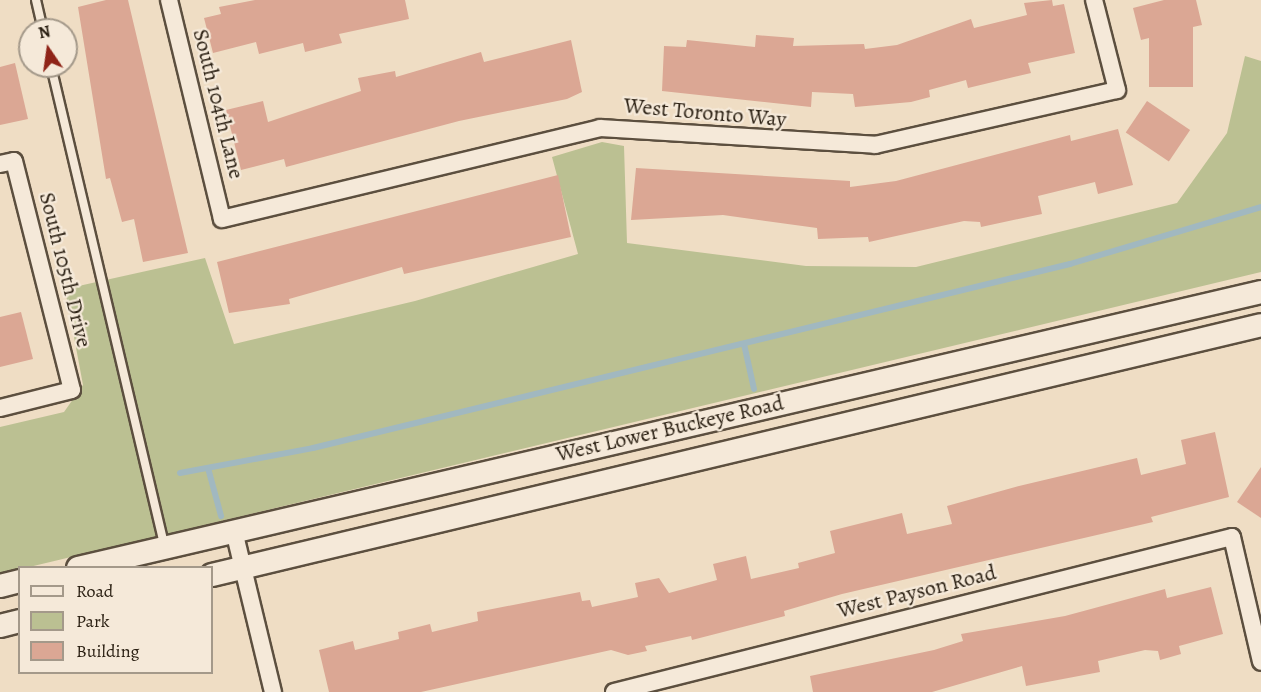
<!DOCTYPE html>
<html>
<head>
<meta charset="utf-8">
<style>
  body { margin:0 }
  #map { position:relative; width:1261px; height:692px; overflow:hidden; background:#efddc4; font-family:Alegreya,serif }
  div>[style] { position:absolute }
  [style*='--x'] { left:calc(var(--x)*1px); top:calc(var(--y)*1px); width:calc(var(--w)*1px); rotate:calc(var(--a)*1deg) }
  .green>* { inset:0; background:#bbc092 }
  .stream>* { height:6px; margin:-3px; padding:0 3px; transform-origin:3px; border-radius:3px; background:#a1b8c0 }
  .building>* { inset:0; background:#dba794; transform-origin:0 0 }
  .roads { filter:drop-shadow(2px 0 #5c4f3f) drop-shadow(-2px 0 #5c4f3f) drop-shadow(0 2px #5c4f3f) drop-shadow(0 -2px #5c4f3f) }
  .service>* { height:8px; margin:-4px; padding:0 4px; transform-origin:4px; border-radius:4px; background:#f5e9d9 }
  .minor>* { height:16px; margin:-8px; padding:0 8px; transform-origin:8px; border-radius:8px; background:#f5e9d9 }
  .secondary>* { height:22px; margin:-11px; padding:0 11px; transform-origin:11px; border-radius:11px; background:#f5e9d9 }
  span { translate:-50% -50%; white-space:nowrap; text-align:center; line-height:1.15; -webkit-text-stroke:4.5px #f5e9d9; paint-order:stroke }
  .street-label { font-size:22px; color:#2b2013 }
  .legend { position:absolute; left:18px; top:566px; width:195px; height:108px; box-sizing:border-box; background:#f5e9d9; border:2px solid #a4998a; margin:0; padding:8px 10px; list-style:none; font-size:18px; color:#2b2013 }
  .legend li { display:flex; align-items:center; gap:12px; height:30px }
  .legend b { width:30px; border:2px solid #a4998a }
  .north { position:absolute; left:18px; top:18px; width:60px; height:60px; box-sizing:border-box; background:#f5e9d9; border:2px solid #a4998a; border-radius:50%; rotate:347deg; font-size:16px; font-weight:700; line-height:24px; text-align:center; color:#2b2013 }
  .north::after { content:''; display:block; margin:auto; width:21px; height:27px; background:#8f2418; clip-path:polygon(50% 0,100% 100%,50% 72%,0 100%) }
</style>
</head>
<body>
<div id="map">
  <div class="green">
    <i style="clip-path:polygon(1245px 56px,1261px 61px,1261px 272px,0 574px,0 427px,64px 412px,83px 385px,65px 289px,205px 258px,234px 344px,415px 301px,578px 254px,552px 157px,602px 142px,624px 146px,627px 243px,806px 266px,916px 267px,1177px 203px,1227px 133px)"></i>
  </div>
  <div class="stream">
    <i style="--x:744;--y:344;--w:46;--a:77.5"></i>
    <i style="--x:208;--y:468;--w:50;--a:74.8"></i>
    <i style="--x:180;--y:473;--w:135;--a:-10.6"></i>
    <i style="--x:313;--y:448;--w:779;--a:-13.66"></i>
    <i style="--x:1070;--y:264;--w:199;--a:-16.6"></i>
  </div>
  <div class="building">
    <i style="clip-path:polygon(106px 0,128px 0,188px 253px,143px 262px,134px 219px,122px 222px,110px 178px,106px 179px,78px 7px)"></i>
    <i style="clip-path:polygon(255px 0,405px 0,409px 19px,339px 34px,342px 43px,305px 52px,303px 43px,259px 54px,256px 42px,213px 53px,204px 18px,221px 14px,219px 7px)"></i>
    <i style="clip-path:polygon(1052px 0,1053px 6px,1064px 4px,1075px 53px,1028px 63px,1031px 73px,968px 88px,966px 80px,929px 90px,930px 97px,911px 102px,855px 107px,853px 94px,812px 92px,811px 107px,662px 91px,664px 46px,686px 47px,687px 40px,755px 47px,756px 35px,794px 38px,793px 46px,864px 44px,865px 49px,897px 45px,971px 19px,974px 28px,1027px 15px,1024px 3px)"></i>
    <i style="clip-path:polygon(1164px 0,1196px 0,1202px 25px,1193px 27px,1193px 87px,1149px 87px,1149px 38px,1141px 40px,1133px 8px)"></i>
    <i style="clip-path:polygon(571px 40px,582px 92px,567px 99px,459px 121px,286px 167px,284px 159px,241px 170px,226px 110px,263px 101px,268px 122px,361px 91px,358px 78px,395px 71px,396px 77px,481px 52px,484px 62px)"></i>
    <i style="clip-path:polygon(15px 63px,28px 119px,0 125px,0 67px)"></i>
    <i style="left:1147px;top:101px;width:52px;height:38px;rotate:34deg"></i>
    <i style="clip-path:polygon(1118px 129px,1133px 185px,1098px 194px,1095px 182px,1038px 196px,1042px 214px,981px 227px,980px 222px,964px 221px,869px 242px,868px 237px,818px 239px,817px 228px,723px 215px,631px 220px,636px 168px,850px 181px,850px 187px,896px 181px,1070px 135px,1071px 141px)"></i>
    <i style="clip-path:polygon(558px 175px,571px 237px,404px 274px,402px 267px,289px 299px,290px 304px,229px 313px,217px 262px)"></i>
    <i style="clip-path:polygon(21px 312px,33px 359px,0 367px,0 317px)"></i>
    <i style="clip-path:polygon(1215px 432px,1229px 497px,1151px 517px,1153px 522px,842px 594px,784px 611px,785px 616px,692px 640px,691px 636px,645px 646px,647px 651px,628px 655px,611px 650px,421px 692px,329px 692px,319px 650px,353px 641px,355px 650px,399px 639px,398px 632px,430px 624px,432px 632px,478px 621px,477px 612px,580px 592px,582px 601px,590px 600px,592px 607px,638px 597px,635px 583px,659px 578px,669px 593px,717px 580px,713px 564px,746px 556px,751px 579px,799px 568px,798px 563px,835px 553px,830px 531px,902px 513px,907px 534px,952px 524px,947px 506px,1019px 486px,1137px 458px,1141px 475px,1186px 464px,1181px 440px)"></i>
    <i style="clip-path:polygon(1261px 467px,1261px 518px,1237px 502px)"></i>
    <i style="clip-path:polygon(1211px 587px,1223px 634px,1179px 646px,1181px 654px,1160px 660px,1158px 651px,1145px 650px,1098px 661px,1100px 672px,1026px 686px,1022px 666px,932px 692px,813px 692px,810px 676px,934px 650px,963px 641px,961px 634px,1065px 616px,1165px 589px,1167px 598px)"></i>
  </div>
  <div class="roads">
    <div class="service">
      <i style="--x:36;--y:0;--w:31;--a:77"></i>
      <i style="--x:51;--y:66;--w:494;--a:76.7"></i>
    </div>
    <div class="minor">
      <i style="--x:169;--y:0;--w:225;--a:76.4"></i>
      <i style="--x:222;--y:219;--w:389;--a:-13.5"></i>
      <i style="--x:600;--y:128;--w:276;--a:3.5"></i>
      <i style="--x:875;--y:145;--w:248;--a:-12.8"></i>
      <i style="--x:1117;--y:90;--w:93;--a:-104.3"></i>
      <i style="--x:0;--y:164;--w:14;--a:-12"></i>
      <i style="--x:14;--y:161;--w:236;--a:75.8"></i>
      <i style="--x:72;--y:390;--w:74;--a:166"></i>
      <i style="--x:234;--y:531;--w:166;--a:76.4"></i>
      <i style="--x:614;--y:692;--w:637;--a:-14.08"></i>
      <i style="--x:1232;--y:537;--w:128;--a:76.9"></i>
    </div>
    <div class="secondary">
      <i style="--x:78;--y:568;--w:1215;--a:-13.13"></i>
      <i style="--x:212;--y:575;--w:1078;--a:-13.4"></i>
      <i style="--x:0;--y:586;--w:21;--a:-14"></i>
      <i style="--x:0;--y:626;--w:21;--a:-14"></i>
    </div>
  </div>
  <div class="street-label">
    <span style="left:218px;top:104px;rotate:76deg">South 104th Lane</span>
    <span style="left:705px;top:113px;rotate:5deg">West Toronto Way</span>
    <span style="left:65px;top:270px;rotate:76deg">South 105th Drive</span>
    <span style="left:670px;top:429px;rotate:-13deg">West Lower Buckeye Road</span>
    <span style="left:917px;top:592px;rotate:-14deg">West Payson Road</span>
  </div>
  <ul class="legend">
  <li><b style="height:8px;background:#f5e9d9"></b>Road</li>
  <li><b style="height:16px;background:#bbc092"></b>Park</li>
  <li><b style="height:16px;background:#dba794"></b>Building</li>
  </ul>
  <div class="north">N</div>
</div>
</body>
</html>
